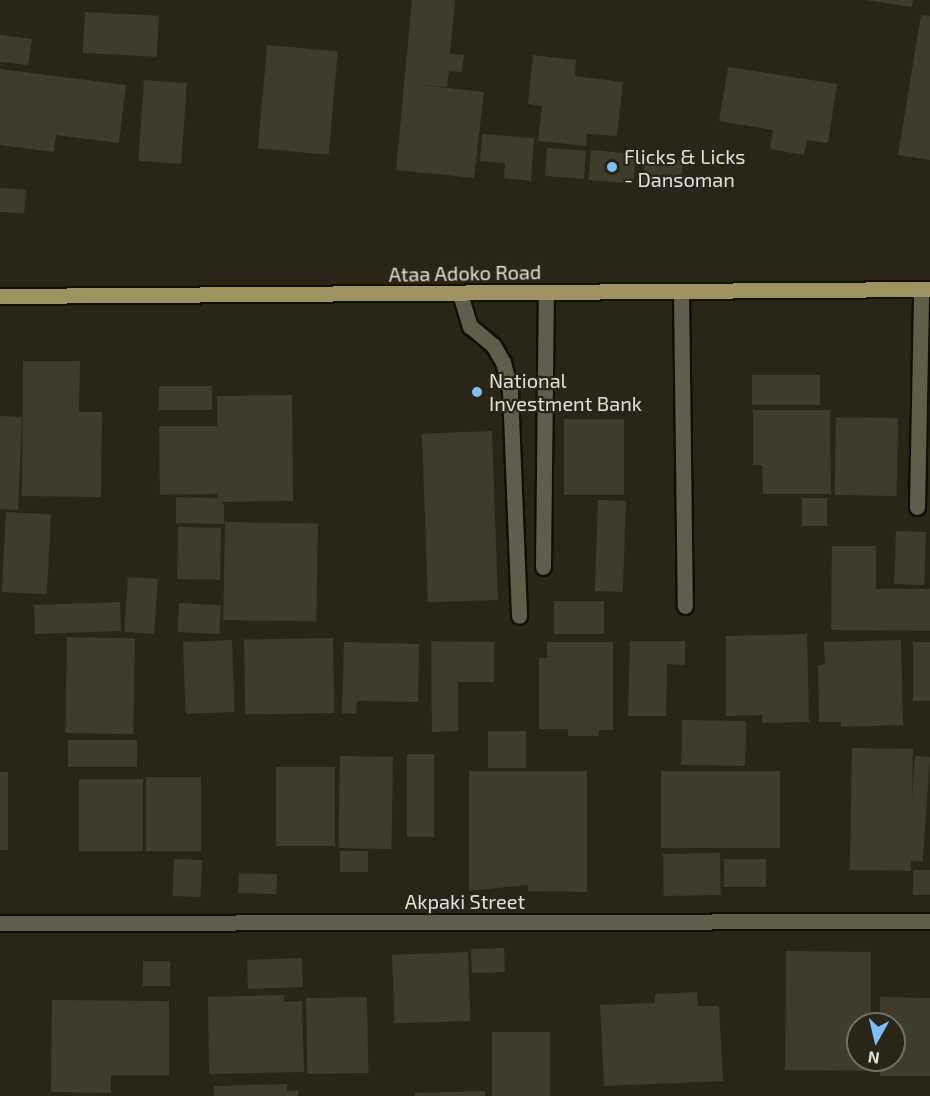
<!DOCTYPE html>
<html>
<head>
<meta charset="utf-8">
<style>
  body { margin:0 }
  #map { position:relative; width:930px; height:1096px; overflow:hidden; background:#2a2617; font-family:"Exo 2",sans-serif }
  div>[style] { position:absolute }
  [style*='--x'] { left:calc(var(--x)*1px); top:calc(var(--y)*1px); width:calc(var(--w)*1px); rotate:calc(var(--a)*1deg) }
  .building>* { inset:0; background:#3f3c2b; transform-origin:0 0 }
  .roads { filter:drop-shadow(2px 0 #120f03) drop-shadow(-2px 0 #120f03) drop-shadow(0 2px #120f03) drop-shadow(0 -2px #120f03) }
  .minor>* { height:15px; margin:-7.5px; padding:0 7.5px; transform-origin:7.5px; border-radius:7.5px; background:#605d4b }
  .major>* { height:15px; margin:-7.5px; padding:0 7.5px; transform-origin:7.5px; border-radius:7.5px; background:#9f9461 }
  .dots>* { width:16px; height:16px; translate:-50% -50%; box-sizing:border-box; border:3px solid #2a2617; border-radius:50% }
  span { translate:-50% -50%; white-space:nowrap; text-align:center; line-height:1.15; -webkit-text-stroke:4.5px #2a2617; paint-order:stroke }
  .poi-label { font-size:20px; color:#e2e0d6 }
  .left { translate:0 -50%; text-align:left }
  .street-label { font-size:20px; color:#e2e0d6 }
  .north { position:absolute; left:846px; top:1012px; width:60px; height:60px; box-sizing:border-box; background:#2a2617; border:2px solid #747063; border-radius:50%; rotate:188deg; font-size:16px; font-weight:700; line-height:24px; text-align:center; color:#e2e0d6 }
  .north::after { content:''; display:block; margin:auto; width:21px; height:27px; background:#7dbef9; clip-path:polygon(50% 0,100% 100%,50% 72%,0 100%) }
</style>
</head>
<body>
<div id="map">
  <div class="building">
    <i style="clip-path:polygon(412px 0,455px 0,450px 54px,464px 55px,462px 72px,449px 71px,447px 87px,412px 84px,484px 92px,474px 178px,396px 170px)"></i>
    <i style="clip-path:polygon(866px 0,913px 0,912px 7px)"></i>
    <i style="left:85px;top:12px;width:74px;height:41px;rotate:3deg"></i>
    <i style="clip-path:polygon(921px 15px,930px 16px,930px 160px,898px 155px)"></i>
    <i style="clip-path:polygon(0 35px,32px 39px,28px 65px,0 62px)"></i>
    <i style="left:267px;top:45px;width:71px;height:104px;rotate:5deg"></i>
    <i style="clip-path:polygon(533px 55px,576px 60px,575px 76px,623px 82px,617px 136px,587px 134px,586px 146px,538px 141px,542px 106px,528px 104px)"></i>
    <i style="clip-path:polygon(728px 67px,837px 84px,828px 143px,807px 140px,804px 155px,770px 149px,773px 130px,719px 121px)"></i>
    <i style="clip-path:polygon(0 69px,126px 85px,119px 143px,56px 135px,54px 152px,0 145px)"></i>
    <i style="left:144px;top:80px;width:43px;height:81px;rotate:4deg"></i>
    <i style="clip-path:polygon(482px 134px,534px 138px,531px 181px,504px 178px,505px 163px,480px 161px)"></i>
    <i style="left:547px;top:148px;width:39px;height:28px;rotate:4deg"></i>
    <i style="left:591px;top:150px;width:45px;height:30px;rotate:5deg"></i>
    <i style="left:645px;top:157px;width:38px;height:27px;rotate:5deg"></i>
    <i style="left:0;top:188px;width:26px;height:24px;rotate:4deg"></i>
    <i style="clip-path:polygon(23px 361px,80px 361px,79px 412px,102px 412px,101px 497px,22px 496px)"></i>
    <i style="left:820px;top:375px;width:30px;height:68px;rotate:90deg"></i>
    <i style="left:159px;top:386px;width:53px;height:24px"></i>
    <i style="clip-path:polygon(292px 395px,293px 501px,217px 502px,217px 494px,160px 495px,159px 426px,217px 426px,217px 396px)"></i>
    <i style="clip-path:polygon(753px 410px,830px 410px,831px 494px,763px 494px,762px 465px,753px 465px)"></i>
    <i style="clip-path:polygon(0 416px,22px 417px,18px 510px,0 509px)"></i>
    <i style="left:836px;top:417px;width:62px;height:78px;rotate:1deg"></i>
    <i style="left:564px;top:419px;width:60px;height:76px"></i>
    <i style="left:492px;top:431px;width:169px;height:70px;rotate:88deg"></i>
    <i style="clip-path:polygon(176px 497px,216px 498px,224px 504px,224px 524px,176px 523px)"></i>
    <i style="left:802px;top:498px;width:25px;height:28px"></i>
    <i style="left:598px;top:500px;width:28px;height:91px;rotate:2deg"></i>
    <i style="left:6px;top:512px;width:45px;height:80px;rotate:3deg"></i>
    <i style="left:225px;top:522px;width:93px;height:98px;rotate:1deg"></i>
    <i style="left:178px;top:527px;width:43px;height:52px;rotate:1deg"></i>
    <i style="left:896px;top:531px;width:30px;height:53px;rotate:2deg"></i>
    <i style="clip-path:polygon(832px 546px,876px 546px,876px 589px,930px 589px,930px 631px,831px 630px)"></i>
    <i style="left:128px;top:577px;width:30px;height:55px;rotate:4deg"></i>
    <i style="left:554px;top:601px;width:50px;height:33px"></i>
    <i style="left:120px;top:602px;width:29px;height:86px;rotate:88deg"></i>
    <i style="left:179px;top:603px;width:42px;height:29px;rotate:3deg"></i>
    <i style="clip-path:polygon(807px 634px,809px 722px,762px 723px,762px 715px,726px 716px,726px 636px)"></i>
    <i style="left:67px;top:637px;width:68px;height:96px;rotate:1deg"></i>
    <i style="left:333px;top:638px;width:75px;height:89px;rotate:89deg"></i>
    <i style="left:232px;top:640px;width:72px;height:49px;rotate:88deg"></i>
    <i style="clip-path:polygon(901px 640px,903px 725px,841px 727px,841px 722px,819px 722px,818px 665px,825px 664px,824px 642px)"></i>
    <i style="clip-path:polygon(431px 641px,494px 642px,494px 682px,458px 682px,458px 731px,432px 732px)"></i>
    <i style="clip-path:polygon(630px 641px,685px 641px,685px 665px,667px 664px,666px 716px,628px 716px)"></i>
    <i style="clip-path:polygon(344px 642px,419px 644px,418px 702px,357px 701px,356px 714px,342px 713px)"></i>
    <i style="clip-path:polygon(547px 642px,613px 642px,613px 730px,599px 730px,599px 736px,568px 736px,568px 729px,539px 729px,539px 658px,547px 658px)"></i>
    <i style="left:930px;top:642px;width:59px;height:17px;rotate:90deg"></i>
    <i style="left:682px;top:720px;width:64px;height:45px;rotate:1deg"></i>
    <i style="left:488px;top:731px;width:38px;height:37px"></i>
    <i style="left:68px;top:740px;width:69px;height:27px"></i>
    <i style="left:852px;top:748px;width:61px;height:122px;rotate:1deg"></i>
    <i style="left:407px;top:754px;width:27px;height:83px"></i>
    <i style="left:340px;top:756px;width:53px;height:92px;rotate:1deg"></i>
    <i style="left:915px;top:756px;width:15px;height:105px;rotate:4deg"></i>
    <i style="left:276px;top:767px;width:59px;height:79px"></i>
    <i style="clip-path:polygon(469px 771px,587px 771px,587px 892px,528px 891px,528px 885px,469px 891px)"></i>
    <i style="left:661px;top:771px;width:119px;height:77px"></i>
    <i style="left:0;top:772px;width:8px;height:78px"></i>
    <i style="left:146px;top:777px;width:55px;height:74px"></i>
    <i style="left:79px;top:779px;width:64px;height:72px"></i>
    <i style="left:340px;top:851px;width:28px;height:21px"></i>
    <i style="left:720px;top:853px;width:42px;height:57px;rotate:89deg"></i>
    <i style="left:174px;top:859px;width:28px;height:37px;rotate:2deg"></i>
    <i style="left:724px;top:859px;width:42px;height:28px"></i>
    <i style="left:913px;top:870px;width:17px;height:25px"></i>
    <i style="left:239px;top:873px;width:38px;height:20px;rotate:2deg"></i>
    <i style="left:504px;top:948px;width:24px;height:33px;rotate:88deg"></i>
    <i style="clip-path:polygon(786px 951px,871px 952px,871px 1024px,858px 1024px,858px 1060px,871px 1060px,871px 1071px,785px 1070px)"></i>
    <i style="left:468px;top:952px;width:69px;height:76px;rotate:88deg"></i>
    <i style="left:302px;top:958px;width:29px;height:55px;rotate:88deg"></i>
    <i style="left:143px;top:961px;width:27px;height:25px"></i>
    <i style="clip-path:polygon(697px 992px,698px 1006px,719px 1006px,723px 1081px,604px 1086px,600px 1005px,655px 1003px,655px 994px)"></i>
    <i style="clip-path:polygon(284px 995px,284px 1002px,302px 1001px,304px 1072px,209px 1074px,208px 997px)"></i>
    <i style="left:367px;top:997px;width:76px;height:61px;rotate:89deg"></i>
    <i style="clip-path:polygon(880px 997px,930px 998px,930px 1076px,880px 1076px,880px 1060px,894px 1060px,894px 1024px,880px 1024px)"></i>
    <i style="clip-path:polygon(52px 1000px,169px 1001px,169px 1075px,111px 1075px,111px 1093px,51px 1092px)"></i>
    <i style="left:492px;top:1032px;width:58px;height:64px"></i>
    <i style="clip-path:polygon(287px 1084px,287px 1091px,298px 1090px,298px 1096px,214px 1096px,214px 1086px)"></i>
    <i style="clip-path:polygon(485px 1091px,485px 1096px,415px 1096px,415px 1093px)"></i>
  </div>
  <div class="roads">
    <div class="minor">
      <i style="--x:681;--y:292;--w:314;--a:89.3"></i>
      <i style="--x:460;--y:294;--w:34;--a:73"></i>
      <i style="--x:470;--y:326;--w:30;--a:40"></i>
      <i style="--x:493;--y:345;--w:20;--a:60"></i>
      <i style="--x:503;--y:362;--w:30;--a:76"></i>
      <i style="--x:510;--y:391;--w:225;--a:87.7"></i>
      <i style="--x:917;--y:507;--w:218;--a:-88.9"></i>
      <i style="--x:543;--y:567;--w:274;--a:-89.4"></i>
      <i style="--x:0;--y:923;--w:930;--a:-0.12"></i>
    </div>
    <div class="major">
      <i style="--x:0;--y:296;--w:930;--a:-0.43"></i>
    </div>
  </div>
  <div class="dots">
    <i style="left:612px;top:167px;background:#7dbef9"></i>
    <i style="left:477px;top:392px;background:#7dbef9"></i>
  </div>
  <div class="poi-label">
    <span class="left" style="left:624px;top:168px">Flicks &amp; Licks<br>- Dansoman</span>
    <span class="left" style="left:489px;top:392px">National<br>Investment Bank</span>
  </div>
  <div class="street-label">
    <span style="left:465px;top:273px;rotate:-1deg">Ataa Adoko Road</span>
    <span style="left:465px;top:901px">Akpaki Street</span>
  </div>
  <div class="north">N</div>
</div>
</body>
</html>
